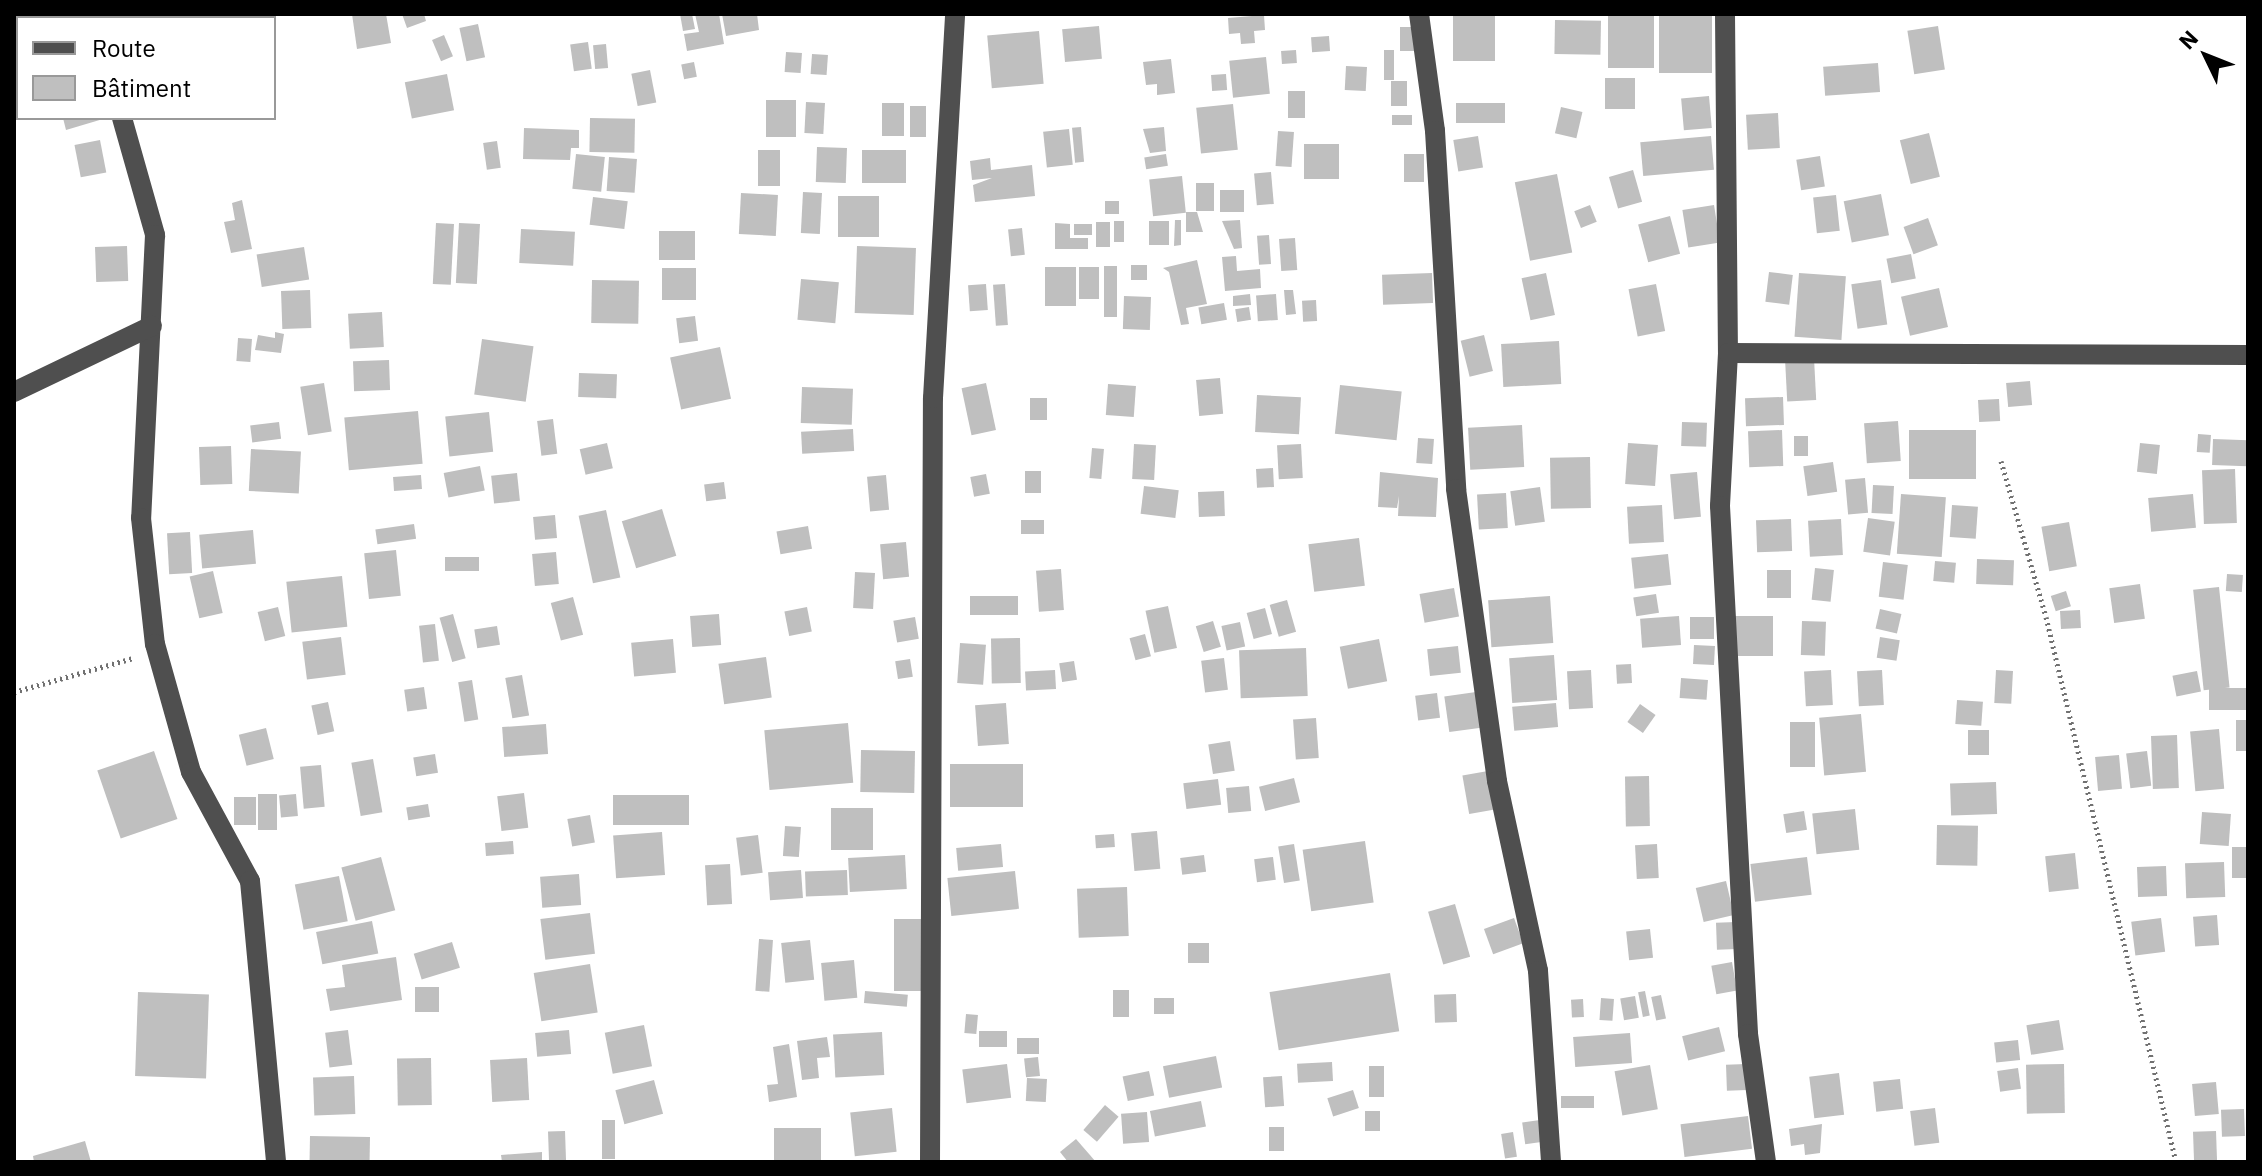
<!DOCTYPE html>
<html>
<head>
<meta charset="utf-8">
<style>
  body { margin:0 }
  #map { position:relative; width:2262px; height:1176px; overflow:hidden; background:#fff; font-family:"IBM Plex Sans",sans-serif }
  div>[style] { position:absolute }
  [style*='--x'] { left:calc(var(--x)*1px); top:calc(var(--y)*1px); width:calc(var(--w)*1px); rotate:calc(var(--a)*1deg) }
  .building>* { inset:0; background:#bfbfbf; transform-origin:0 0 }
  .path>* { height:5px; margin-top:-2.5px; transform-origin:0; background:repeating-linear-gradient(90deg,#717171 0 2px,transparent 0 6px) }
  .minor>* { height:20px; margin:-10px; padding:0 10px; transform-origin:10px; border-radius:10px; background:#4f4f4f }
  span { translate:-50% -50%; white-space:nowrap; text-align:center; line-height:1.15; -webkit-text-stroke:6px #fff; paint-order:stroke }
  .frame { position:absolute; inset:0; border:16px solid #000; pointer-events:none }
  .legend { position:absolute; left:16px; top:16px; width:260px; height:104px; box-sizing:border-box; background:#fff; border:2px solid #999; margin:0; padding:10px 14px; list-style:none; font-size:24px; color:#000 }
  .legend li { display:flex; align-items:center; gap:16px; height:40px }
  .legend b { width:40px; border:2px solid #999 }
  .north { position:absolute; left:2166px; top:16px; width:80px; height:80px; -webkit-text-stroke:6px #fff; paint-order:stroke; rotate:313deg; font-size:22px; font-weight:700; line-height:32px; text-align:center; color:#000 }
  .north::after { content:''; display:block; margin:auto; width:28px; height:36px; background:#000; clip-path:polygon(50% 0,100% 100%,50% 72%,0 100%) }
</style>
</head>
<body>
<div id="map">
  <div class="building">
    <i style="clip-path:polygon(352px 14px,386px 14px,391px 43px,357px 49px)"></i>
    <i style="clip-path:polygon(402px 14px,424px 14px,426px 21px,407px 28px)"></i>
    <i style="clip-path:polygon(680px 14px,692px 14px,695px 29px,683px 31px)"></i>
    <i style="clip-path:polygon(695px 14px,719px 14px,724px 44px,687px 51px,684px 34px,699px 32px)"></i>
    <i style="clip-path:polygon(722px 14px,757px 14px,759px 30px,726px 36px)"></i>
    <i style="left:1608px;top:14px;width:46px;height:54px"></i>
    <i style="left:1659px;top:14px;width:53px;height:59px"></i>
    <i style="clip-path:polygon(1264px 15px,1265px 30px,1254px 31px,1255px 43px,1241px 44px,1240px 33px,1229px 34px,1228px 18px)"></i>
    <i style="left:1453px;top:15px;width:42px;height:46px"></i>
    <i style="left:1555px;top:20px;width:46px;height:34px;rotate:1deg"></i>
    <i style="left:478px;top:24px;width:34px;height:19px;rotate:78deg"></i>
    <i style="left:1099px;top:26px;width:33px;height:37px;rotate:85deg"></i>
    <i style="left:1938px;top:26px;width:44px;height:31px;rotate:81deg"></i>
    <i style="left:1400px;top:27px;width:16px;height:24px"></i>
    <i style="left:1039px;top:31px;width:53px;height:52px;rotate:85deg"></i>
    <i style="left:444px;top:35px;width:23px;height:13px;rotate:67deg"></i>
    <i style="left:1329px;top:36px;width:15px;height:18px;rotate:86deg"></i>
    <i style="left:588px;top:42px;width:27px;height:18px;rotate:82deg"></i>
    <i style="left:606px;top:44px;width:24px;height:13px;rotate:85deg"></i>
    <i style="left:1296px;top:50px;width:13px;height:15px;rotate:86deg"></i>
    <i style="left:1384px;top:50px;width:10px;height:30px"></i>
    <i style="left:786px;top:52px;width:16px;height:20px;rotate:4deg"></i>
    <i style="left:812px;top:54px;width:16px;height:20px;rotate:4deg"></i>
    <i style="left:1266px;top:57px;width:37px;height:37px;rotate:84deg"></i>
    <i style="clip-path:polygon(1171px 59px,1175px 93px,1157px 95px,1157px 84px,1146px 85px,1143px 62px)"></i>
    <i style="left:694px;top:62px;width:15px;height:13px;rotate:79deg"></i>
    <i style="left:1878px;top:63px;width:29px;height:55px;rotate:86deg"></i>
    <i style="left:1346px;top:66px;width:21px;height:24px;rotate:3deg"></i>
    <i style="left:650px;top:70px;width:33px;height:19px;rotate:79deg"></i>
    <i style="left:447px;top:74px;width:37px;height:43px;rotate:79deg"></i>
    <i style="left:1226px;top:74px;width:16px;height:15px;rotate:86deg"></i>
    <i style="left:1605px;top:78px;width:30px;height:31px"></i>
    <i style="left:1391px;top:81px;width:16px;height:25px"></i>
    <i style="left:1288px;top:91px;width:17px;height:27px"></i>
    <i style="left:1709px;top:96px;width:32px;height:28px;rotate:85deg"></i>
    <i style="left:766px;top:100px;width:30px;height:37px"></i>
    <i style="left:806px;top:102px;width:19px;height:31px;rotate:3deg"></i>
    <i style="left:882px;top:103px;width:22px;height:33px"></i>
    <i style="left:1456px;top:103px;width:49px;height:20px"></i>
    <i style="left:1233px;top:104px;width:46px;height:37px;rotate:84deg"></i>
    <i style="left:910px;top:106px;width:16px;height:31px"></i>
    <i style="left:1561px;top:107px;width:22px;height:27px;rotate:13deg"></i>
    <i style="left:1778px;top:113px;width:35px;height:32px;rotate:87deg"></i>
    <i style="left:1392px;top:115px;width:20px;height:10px"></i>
    <i style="clip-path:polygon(63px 118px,102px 118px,103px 119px,66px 130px)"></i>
    <i style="left:590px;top:118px;width:45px;height:34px;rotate:1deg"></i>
    <i style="left:1081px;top:127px;width:35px;height:9px;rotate:85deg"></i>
    <i style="clip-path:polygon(1164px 127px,1166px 151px,1150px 153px,1143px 129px)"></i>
    <i style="clip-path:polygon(524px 128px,579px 130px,579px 148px,571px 148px,570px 160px,523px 159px)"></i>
    <i style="left:1069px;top:129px;width:36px;height:26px;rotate:84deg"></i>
    <i style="left:1278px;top:131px;width:16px;height:35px;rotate:4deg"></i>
    <i style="left:1929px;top:133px;width:45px;height:30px;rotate:76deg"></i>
    <i style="left:1478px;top:136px;width:32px;height:25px;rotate:81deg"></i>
    <i style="left:1711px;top:136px;width:34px;height:71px;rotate:85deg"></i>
    <i style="left:100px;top:140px;width:33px;height:26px;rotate:79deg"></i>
    <i style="left:497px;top:141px;width:27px;height:14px;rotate:82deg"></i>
    <i style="left:1304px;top:144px;width:35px;height:35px"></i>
    <i style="left:817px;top:147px;width:30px;height:35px;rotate:2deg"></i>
    <i style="left:758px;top:150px;width:22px;height:36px"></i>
    <i style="left:862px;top:150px;width:44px;height:33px"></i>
    <i style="left:576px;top:154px;width:29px;height:35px;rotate:6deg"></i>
    <i style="left:1166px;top:154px;width:12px;height:22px;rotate:81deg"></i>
    <i style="left:1404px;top:154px;width:20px;height:28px"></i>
    <i style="left:1820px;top:156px;width:31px;height:24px;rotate:81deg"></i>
    <i style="left:609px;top:157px;width:28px;height:34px;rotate:4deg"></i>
    <i style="clip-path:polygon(990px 158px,991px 170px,1032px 165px,1035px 196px,975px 202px,973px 185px,992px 178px,972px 180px,970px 161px)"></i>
    <i style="left:1633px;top:170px;width:33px;height:25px;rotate:74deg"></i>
    <i style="left:1271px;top:172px;width:32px;height:17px;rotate:85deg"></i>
    <i style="left:1557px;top:174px;width:80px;height:43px;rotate:79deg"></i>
    <i style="left:1182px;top:176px;width:37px;height:33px;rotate:84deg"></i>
    <i style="left:1196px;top:183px;width:18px;height:28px"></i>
    <i style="left:1220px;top:190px;width:24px;height:22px"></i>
    <i style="left:803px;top:192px;width:19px;height:41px;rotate:3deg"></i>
    <i style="left:741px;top:193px;width:37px;height:41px;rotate:3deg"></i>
    <i style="left:1881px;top:194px;width:42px;height:38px;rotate:79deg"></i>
    <i style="left:1836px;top:195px;width:36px;height:23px;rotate:84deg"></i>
    <i style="left:838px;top:196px;width:41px;height:41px"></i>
    <i style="left:593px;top:197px;width:35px;height:28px;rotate:7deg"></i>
    <i style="clip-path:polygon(242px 200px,252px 249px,231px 253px,224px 222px,235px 220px,232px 203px)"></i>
    <i style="left:1105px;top:201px;width:14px;height:13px"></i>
    <i style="left:1590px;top:205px;width:18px;height:17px;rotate:68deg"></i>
    <i style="left:1714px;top:205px;width:38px;height:32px;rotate:81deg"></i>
    <i style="clip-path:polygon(1186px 212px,1197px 212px,1203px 232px,1186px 232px)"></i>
    <i style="left:1670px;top:216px;width:39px;height:33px;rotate:75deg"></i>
    <i style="left:1928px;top:218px;width:29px;height:26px;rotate:70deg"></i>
    <i style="clip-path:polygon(1175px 220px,1181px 220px,1181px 245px,1174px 246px)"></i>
    <i style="clip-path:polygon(1240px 220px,1242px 248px,1234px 249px,1222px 221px)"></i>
    <i style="left:1114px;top:221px;width:10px;height:21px"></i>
    <i style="left:1149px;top:221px;width:20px;height:24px"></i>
    <i style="left:1096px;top:222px;width:14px;height:25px"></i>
    <i style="left:436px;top:223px;width:18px;height:61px;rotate:3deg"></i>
    <i style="left:459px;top:223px;width:21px;height:60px;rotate:3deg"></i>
    <i style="clip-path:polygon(1055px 223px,1070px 224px,1070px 238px,1088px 238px,1088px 249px,1055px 249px)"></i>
    <i style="left:1074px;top:224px;width:18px;height:11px"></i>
    <i style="left:1022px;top:228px;width:27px;height:14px;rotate:84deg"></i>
    <i style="left:521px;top:229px;width:54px;height:34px;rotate:3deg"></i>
    <i style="left:659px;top:231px;width:36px;height:29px"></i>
    <i style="left:1269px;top:235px;width:29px;height:12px;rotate:86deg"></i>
    <i style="left:1295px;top:238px;width:32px;height:16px;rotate:86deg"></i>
    <i style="left:127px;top:246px;width:35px;height:32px;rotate:88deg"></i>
    <i style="left:857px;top:246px;width:59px;height:67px;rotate:2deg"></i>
    <i style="left:304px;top:247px;width:33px;height:48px;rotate:81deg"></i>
    <i style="left:1911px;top:254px;width:25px;height:25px;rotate:79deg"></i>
    <i style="clip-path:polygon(1236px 256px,1237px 271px,1260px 269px,1261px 288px,1225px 291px,1222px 257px)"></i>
    <i style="clip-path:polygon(1197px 260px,1207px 304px,1186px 308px,1189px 324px,1181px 325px,1169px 272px,1163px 268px)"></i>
    <i style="left:1131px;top:265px;width:16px;height:15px"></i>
    <i style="left:1104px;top:266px;width:13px;height:51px"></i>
    <i style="left:1045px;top:267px;width:31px;height:39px"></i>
    <i style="left:1079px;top:267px;width:20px;height:32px"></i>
    <i style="left:662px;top:268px;width:34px;height:32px"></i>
    <i style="left:1769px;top:272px;width:24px;height:30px;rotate:7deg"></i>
    <i style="left:1432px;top:273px;width:30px;height:50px;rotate:88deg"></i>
    <i style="left:1546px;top:273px;width:43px;height:25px;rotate:78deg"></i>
    <i style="left:1799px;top:273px;width:47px;height:64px;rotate:4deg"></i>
    <i style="left:801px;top:279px;width:38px;height:41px;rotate:5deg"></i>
    <i style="left:592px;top:280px;width:47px;height:43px;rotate:1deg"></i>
    <i style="left:1881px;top:280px;width:45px;height:30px;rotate:82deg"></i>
    <i style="left:986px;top:284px;width:26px;height:18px;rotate:86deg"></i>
    <i style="left:1005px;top:284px;width:41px;height:12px;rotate:86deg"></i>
    <i style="left:1656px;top:284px;width:48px;height:28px;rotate:79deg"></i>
    <i style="left:1939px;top:288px;width:40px;height:39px;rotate:77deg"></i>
    <i style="left:310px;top:290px;width:38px;height:29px;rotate:88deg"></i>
    <i style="clip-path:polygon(1284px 290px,1293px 290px,1296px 314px,1286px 315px)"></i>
    <i style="clip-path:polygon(1250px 294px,1251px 305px,1233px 306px,1233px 296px)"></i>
    <i style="left:1276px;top:294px;width:26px;height:20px;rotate:86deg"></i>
    <i style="left:1124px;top:296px;width:27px;height:33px;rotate:2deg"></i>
    <i style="left:1316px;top:300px;width:21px;height:14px;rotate:87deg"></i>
    <i style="left:1224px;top:303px;width:17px;height:26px;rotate:80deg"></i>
    <i style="left:1249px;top:307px;width:13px;height:14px;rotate:81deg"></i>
    <i style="left:382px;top:312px;width:35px;height:34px;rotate:87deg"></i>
    <i style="left:695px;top:316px;width:25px;height:19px;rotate:83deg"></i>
    <i style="clip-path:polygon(275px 332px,284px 334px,281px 353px,255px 350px,258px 335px,275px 338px)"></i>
    <i style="left:1484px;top:335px;width:37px;height:24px;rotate:76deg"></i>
    <i style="left:238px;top:338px;width:14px;height:23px;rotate:4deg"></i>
    <i style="left:482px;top:339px;width:52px;height:56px;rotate:8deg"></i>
    <i style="left:1559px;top:341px;width:43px;height:58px;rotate:87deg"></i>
    <i style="left:720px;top:347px;width:53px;height:51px;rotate:78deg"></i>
    <i style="left:1814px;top:358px;width:42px;height:29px;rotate:87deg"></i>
    <i style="left:389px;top:360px;width:30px;height:36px;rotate:88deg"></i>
    <i style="left:579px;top:373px;width:38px;height:24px;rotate:2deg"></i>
    <i style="left:1220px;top:378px;width:36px;height:24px;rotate:85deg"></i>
    <i style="left:2030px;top:381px;width:24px;height:24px;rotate:85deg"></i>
    <i style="left:324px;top:383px;width:49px;height:24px;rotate:81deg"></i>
    <i style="left:986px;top:383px;width:48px;height:25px;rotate:78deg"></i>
    <i style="left:1108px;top:384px;width:28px;height:31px;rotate:4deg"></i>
    <i style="left:1340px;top:385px;width:62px;height:49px;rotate:6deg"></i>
    <i style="left:802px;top:387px;width:51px;height:36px;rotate:2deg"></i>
    <i style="left:1257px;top:395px;width:44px;height:37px;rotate:3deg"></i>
    <i style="left:1783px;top:397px;width:28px;height:38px;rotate:88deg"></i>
    <i style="left:1030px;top:398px;width:17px;height:22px"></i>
    <i style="left:1999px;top:399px;width:22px;height:21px;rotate:87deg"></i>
    <i style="left:418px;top:411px;width:53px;height:74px;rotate:85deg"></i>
    <i style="left:489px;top:412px;width:40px;height:44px;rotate:84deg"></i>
    <i style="left:553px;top:419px;width:35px;height:16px;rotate:83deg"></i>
    <i style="left:1898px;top:421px;width:40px;height:34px;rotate:86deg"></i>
    <i style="left:279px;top:422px;width:17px;height:29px;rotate:83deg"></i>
    <i style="left:1682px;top:422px;width:25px;height:24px;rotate:2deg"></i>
    <i style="left:1522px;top:425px;width:42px;height:54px;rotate:87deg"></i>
    <i style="left:853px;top:429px;width:22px;height:52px;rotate:87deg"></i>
    <i style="left:1782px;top:430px;width:36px;height:34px;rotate:88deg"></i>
    <i style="left:1909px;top:430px;width:67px;height:49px"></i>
    <i style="left:2198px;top:434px;width:13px;height:18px;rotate:4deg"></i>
    <i style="left:1794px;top:436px;width:14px;height:20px"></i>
    <i style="left:1418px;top:438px;width:16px;height:25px;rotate:4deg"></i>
    <i style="left:2213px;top:439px;width:35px;height:26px;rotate:2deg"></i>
    <i style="left:607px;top:443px;width:26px;height:28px;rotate:77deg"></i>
    <i style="left:1628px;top:443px;width:30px;height:41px;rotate:4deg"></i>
    <i style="left:2140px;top:443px;width:20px;height:29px;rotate:6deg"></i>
    <i style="left:1134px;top:444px;width:22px;height:35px;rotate:3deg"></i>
    <i style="left:1301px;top:444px;width:34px;height:24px;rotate:87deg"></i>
    <i style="left:231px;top:446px;width:38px;height:32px;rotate:88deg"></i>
    <i style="left:1092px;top:448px;width:12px;height:30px;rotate:5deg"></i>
    <i style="left:251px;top:449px;width:50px;height:42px;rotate:3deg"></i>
    <i style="left:1590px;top:457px;width:51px;height:40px;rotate:89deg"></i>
    <i style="left:1833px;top:462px;width:30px;height:30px;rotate:82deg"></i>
    <i style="left:480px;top:466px;width:25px;height:37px;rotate:79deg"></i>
    <i style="left:1273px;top:468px;width:19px;height:17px;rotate:87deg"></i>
    <i style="left:2235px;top:469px;width:54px;height:33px;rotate:88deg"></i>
    <i style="left:1025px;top:471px;width:16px;height:22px"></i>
    <i style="clip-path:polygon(1380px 472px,1438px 478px,1436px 517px,1398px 516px,1399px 496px,1397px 508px,1378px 507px)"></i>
    <i style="left:1697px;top:472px;width:45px;height:27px;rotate:85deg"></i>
    <i style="left:517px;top:473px;width:28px;height:26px;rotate:84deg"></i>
    <i style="left:986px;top:474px;width:20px;height:16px;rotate:79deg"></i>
    <i style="left:421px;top:475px;width:14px;height:28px;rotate:86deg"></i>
    <i style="left:886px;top:475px;width:35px;height:19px;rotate:85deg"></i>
    <i style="left:1865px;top:478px;width:35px;height:20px;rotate:85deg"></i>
    <i style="left:724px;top:482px;width:17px;height:20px;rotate:83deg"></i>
    <i style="left:1873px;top:485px;width:21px;height:28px;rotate:3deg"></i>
    <i style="left:1144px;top:486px;width:35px;height:28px;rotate:7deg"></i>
    <i style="left:1540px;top:487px;width:35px;height:30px;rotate:82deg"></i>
    <i style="left:1224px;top:491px;width:25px;height:26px;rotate:88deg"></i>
    <i style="left:1506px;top:493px;width:35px;height:29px;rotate:87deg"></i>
    <i style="left:1901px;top:494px;width:45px;height:60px;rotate:4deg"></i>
    <i style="left:2193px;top:494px;width:34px;height:45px;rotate:85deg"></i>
    <i style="left:1662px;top:505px;width:37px;height:35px;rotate:87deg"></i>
    <i style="left:1952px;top:505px;width:26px;height:32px;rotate:4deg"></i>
    <i style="left:662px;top:509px;width:49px;height:42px;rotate:73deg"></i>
    <i style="left:606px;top:510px;width:69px;height:28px;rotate:78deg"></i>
    <i style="left:555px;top:515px;width:23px;height:22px;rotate:85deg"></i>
    <i style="left:1868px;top:518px;width:27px;height:34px;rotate:8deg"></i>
    <i style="left:1791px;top:519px;width:32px;height:35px;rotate:88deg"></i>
    <i style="left:1841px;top:519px;width:36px;height:33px;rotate:87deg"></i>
    <i style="left:1021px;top:520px;width:23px;height:14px"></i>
    <i style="left:2069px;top:522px;width:45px;height:28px;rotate:80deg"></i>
    <i style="left:414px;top:524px;width:15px;height:39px;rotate:82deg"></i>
    <i style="left:808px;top:526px;width:23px;height:32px;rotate:80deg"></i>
    <i style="left:253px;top:530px;width:34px;height:54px;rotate:85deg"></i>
    <i style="left:190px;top:532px;width:41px;height:23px;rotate:87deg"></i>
    <i style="left:1359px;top:538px;width:48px;height:51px;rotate:83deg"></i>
    <i style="left:906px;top:542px;width:35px;height:26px;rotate:85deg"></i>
    <i style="left:396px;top:550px;width:46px;height:32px;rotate:84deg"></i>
    <i style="left:556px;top:552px;width:32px;height:24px;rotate:85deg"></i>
    <i style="left:1668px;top:554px;width:31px;height:37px;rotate:84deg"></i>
    <i style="left:479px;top:557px;width:14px;height:34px;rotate:90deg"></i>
    <i style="left:1977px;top:559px;width:37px;height:25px;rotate:2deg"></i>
    <i style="left:1935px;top:561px;width:21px;height:20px;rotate:5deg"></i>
    <i style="left:1883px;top:562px;width:25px;height:35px;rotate:7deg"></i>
    <i style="left:1815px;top:568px;width:19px;height:32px;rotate:6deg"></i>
    <i style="left:1061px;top:569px;width:41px;height:25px;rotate:86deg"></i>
    <i style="left:1767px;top:570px;width:24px;height:28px"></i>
    <i style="left:213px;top:571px;width:43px;height:24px;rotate:77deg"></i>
    <i style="left:855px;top:572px;width:20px;height:36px;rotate:3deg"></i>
    <i style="left:2227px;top:574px;width:16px;height:17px;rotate:4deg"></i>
    <i style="left:342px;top:576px;width:51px;height:56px;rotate:84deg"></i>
    <i style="left:2140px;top:584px;width:35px;height:31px;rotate:82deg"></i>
    <i style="left:2219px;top:587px;width:101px;height:26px;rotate:84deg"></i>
    <i style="left:1454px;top:588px;width:29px;height:35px;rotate:80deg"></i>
    <i style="left:2066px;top:591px;width:16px;height:16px;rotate:72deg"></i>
    <i style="left:1656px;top:594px;width:19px;height:23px;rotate:81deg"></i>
    <i style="left:1018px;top:596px;width:19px;height:48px;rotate:90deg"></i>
    <i style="left:1550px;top:596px;width:47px;height:62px;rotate:86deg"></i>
    <i style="left:573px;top:597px;width:39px;height:23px;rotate:75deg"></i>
    <i style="left:1287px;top:600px;width:33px;height:18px;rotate:74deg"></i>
    <i style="left:1168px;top:606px;width:43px;height:23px;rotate:78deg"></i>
    <i style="left:278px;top:607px;width:30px;height:21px;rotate:76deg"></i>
    <i style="left:807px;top:607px;width:25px;height:23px;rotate:79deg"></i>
    <i style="left:1265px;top:608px;width:27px;height:19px;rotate:75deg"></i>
    <i style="left:1880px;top:609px;width:22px;height:20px;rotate:13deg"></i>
    <i style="left:2080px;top:610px;width:18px;height:20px;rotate:87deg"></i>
    <i style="left:453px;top:614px;width:46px;height:14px;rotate:74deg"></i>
    <i style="left:719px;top:614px;width:31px;height:29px;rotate:86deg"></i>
    <i style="left:1679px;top:616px;width:29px;height:39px;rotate:86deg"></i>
    <i style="left:1732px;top:616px;width:41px;height:40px"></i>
    <i style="left:915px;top:617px;width:22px;height:22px;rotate:80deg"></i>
    <i style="left:1714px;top:617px;width:22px;height:24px;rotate:90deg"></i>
    <i style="left:1213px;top:621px;width:27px;height:18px;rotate:73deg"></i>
    <i style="left:1802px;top:621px;width:24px;height:34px;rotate:2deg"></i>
    <i style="left:1240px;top:622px;width:25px;height:19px;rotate:78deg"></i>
    <i style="left:435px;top:624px;width:37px;height:16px;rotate:84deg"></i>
    <i style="left:497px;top:626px;width:19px;height:23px;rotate:81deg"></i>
    <i style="left:1145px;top:634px;width:23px;height:16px;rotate:75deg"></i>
    <i style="left:341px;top:637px;width:38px;height:39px;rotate:83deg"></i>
    <i style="left:1880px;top:637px;width:20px;height:21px;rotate:9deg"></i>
    <i style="left:1020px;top:638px;width:45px;height:29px;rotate:89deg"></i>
    <i style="left:673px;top:639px;width:34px;height:42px;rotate:85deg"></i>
    <i style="left:1379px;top:639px;width:43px;height:40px;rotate:79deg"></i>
    <i style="left:960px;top:643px;width:26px;height:40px;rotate:4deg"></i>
    <i style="left:1694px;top:645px;width:21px;height:19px;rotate:3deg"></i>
    <i style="left:1458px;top:646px;width:27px;height:31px;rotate:84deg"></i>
    <i style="left:1306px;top:648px;width:48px;height:67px;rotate:88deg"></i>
    <i style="left:1554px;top:655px;width:45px;height:45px;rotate:86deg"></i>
    <i style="left:766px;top:657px;width:41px;height:48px;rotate:82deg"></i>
    <i style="left:1224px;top:658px;width:32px;height:23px;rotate:83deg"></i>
    <i style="left:910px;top:659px;width:18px;height:15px;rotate:81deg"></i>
    <i style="left:1074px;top:661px;width:19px;height:15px;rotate:81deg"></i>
    <i style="left:1631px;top:664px;width:19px;height:15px;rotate:87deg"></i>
    <i style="left:1055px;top:670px;width:19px;height:30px;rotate:87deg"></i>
    <i style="left:1591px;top:670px;width:38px;height:24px;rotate:87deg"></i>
    <i style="left:1831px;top:670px;width:35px;height:27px;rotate:87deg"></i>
    <i style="left:1882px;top:670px;width:35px;height:25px;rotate:87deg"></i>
    <i style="left:1996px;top:670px;width:17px;height:33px;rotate:3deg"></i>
    <i style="left:2197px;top:671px;width:21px;height:25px;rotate:79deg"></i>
    <i style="left:522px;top:675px;width:41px;height:17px;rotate:80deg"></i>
    <i style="left:1681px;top:678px;width:27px;height:20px;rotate:4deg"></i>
    <i style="left:472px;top:680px;width:40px;height:14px;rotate:81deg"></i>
    <i style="left:424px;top:687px;width:22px;height:20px;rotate:82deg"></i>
    <i style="left:2248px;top:688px;width:22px;height:39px;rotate:90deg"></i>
    <i style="left:1476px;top:692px;width:36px;height:32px;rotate:82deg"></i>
    <i style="left:1437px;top:693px;width:25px;height:22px;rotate:83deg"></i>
    <i style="left:1957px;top:700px;width:26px;height:24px;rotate:4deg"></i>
    <i style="left:328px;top:702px;width:30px;height:17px;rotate:78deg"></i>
    <i style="left:1006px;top:703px;width:41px;height:31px;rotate:86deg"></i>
    <i style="left:1556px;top:703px;width:24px;height:44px;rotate:85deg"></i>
    <i style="left:1640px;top:704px;width:19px;height:22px;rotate:35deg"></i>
    <i style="left:1861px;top:714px;width:58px;height:42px;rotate:85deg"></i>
    <i style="left:1316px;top:718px;width:40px;height:23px;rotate:86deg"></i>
    <i style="left:2236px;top:720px;width:12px;height:31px"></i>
    <i style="left:1790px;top:722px;width:25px;height:45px"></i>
    <i style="left:848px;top:723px;width:60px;height:84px;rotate:85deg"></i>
    <i style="left:546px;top:724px;width:30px;height:44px;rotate:86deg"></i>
    <i style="left:266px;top:728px;width:32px;height:28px;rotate:76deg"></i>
    <i style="left:2219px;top:729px;width:60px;height:29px;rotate:85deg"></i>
    <i style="left:1968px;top:730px;width:21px;height:25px"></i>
    <i style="left:2177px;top:735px;width:53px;height:26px;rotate:88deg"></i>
    <i style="left:1230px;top:741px;width:30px;height:22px;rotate:81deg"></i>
    <i style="left:861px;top:750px;width:54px;height:42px;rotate:1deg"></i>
    <i style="left:154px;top:751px;width:72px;height:60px;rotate:71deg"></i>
    <i style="left:2147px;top:751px;width:35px;height:21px;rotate:83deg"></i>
    <i style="left:435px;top:754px;width:19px;height:22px;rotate:81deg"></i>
    <i style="left:2119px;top:755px;width:34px;height:24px;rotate:85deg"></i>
    <i style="left:373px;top:759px;width:54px;height:22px;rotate:80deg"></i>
    <i style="left:950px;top:764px;width:73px;height:43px"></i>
    <i style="left:321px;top:765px;width:42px;height:21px;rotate:85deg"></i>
    <i style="left:1488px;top:771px;width:39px;height:26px;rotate:80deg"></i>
    <i style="left:1649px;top:776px;width:50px;height:24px;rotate:89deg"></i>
    <i style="left:1294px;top:778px;width:25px;height:36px;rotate:76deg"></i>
    <i style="left:1218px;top:779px;width:26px;height:35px;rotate:83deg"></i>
    <i style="left:1996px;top:782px;width:32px;height:46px;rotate:88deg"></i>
    <i style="left:1249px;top:786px;width:25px;height:23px;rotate:85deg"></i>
    <i style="left:524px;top:793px;width:35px;height:27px;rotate:83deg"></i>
    <i style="left:258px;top:794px;width:19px;height:36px"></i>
    <i style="left:296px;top:794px;width:22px;height:17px;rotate:85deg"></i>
    <i style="left:613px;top:795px;width:76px;height:30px"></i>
    <i style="left:234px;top:797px;width:22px;height:28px"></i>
    <i style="left:428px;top:804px;width:13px;height:22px;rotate:81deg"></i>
    <i style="left:831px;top:808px;width:42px;height:42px"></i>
    <i style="left:1855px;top:809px;width:41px;height:43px;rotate:84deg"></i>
    <i style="left:1804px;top:811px;width:19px;height:21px;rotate:81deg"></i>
    <i style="left:2202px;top:812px;width:29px;height:32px;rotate:4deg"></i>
    <i style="left:590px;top:815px;width:28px;height:23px;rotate:80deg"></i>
    <i style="left:1937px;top:825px;width:41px;height:40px;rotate:1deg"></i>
    <i style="left:785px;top:826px;width:16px;height:30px;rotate:4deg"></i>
    <i style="left:1157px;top:831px;width:38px;height:26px;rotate:85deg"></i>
    <i style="left:662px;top:832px;width:43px;height:49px;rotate:86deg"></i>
    <i style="left:1114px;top:834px;width:13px;height:19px;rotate:86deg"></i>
    <i style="left:758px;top:835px;width:38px;height:22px;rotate:83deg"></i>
    <i style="left:513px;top:841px;width:13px;height:28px;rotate:86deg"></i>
    <i style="left:1365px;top:841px;width:62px;height:63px;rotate:82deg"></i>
    <i style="left:1001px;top:844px;width:23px;height:45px;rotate:85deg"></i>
    <i style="left:1294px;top:844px;width:37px;height:16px;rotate:81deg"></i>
    <i style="left:1657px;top:844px;width:34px;height:22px;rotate:87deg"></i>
    <i style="left:2248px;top:847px;width:31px;height:16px;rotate:90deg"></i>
    <i style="left:2075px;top:853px;width:36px;height:30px;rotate:84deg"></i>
    <i style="left:905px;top:855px;width:34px;height:57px;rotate:87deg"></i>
    <i style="left:1204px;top:855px;width:17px;height:24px;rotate:83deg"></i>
    <i style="left:381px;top:857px;width:55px;height:41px;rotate:75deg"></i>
    <i style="left:1273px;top:857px;width:23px;height:19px;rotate:83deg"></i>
    <i style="left:1807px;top:857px;width:38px;height:57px;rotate:83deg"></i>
    <i style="left:2224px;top:862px;width:35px;height:39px;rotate:88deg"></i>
    <i style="left:730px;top:864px;width:40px;height:25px;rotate:87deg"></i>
    <i style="left:2166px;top:866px;width:30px;height:29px;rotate:88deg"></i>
    <i style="left:801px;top:870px;width:28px;height:33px;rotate:86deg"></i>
    <i style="left:847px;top:870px;width:25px;height:42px;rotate:88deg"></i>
    <i style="left:1015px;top:871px;width:38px;height:68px;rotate:84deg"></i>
    <i style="left:579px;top:874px;width:31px;height:39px;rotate:86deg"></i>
    <i style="left:339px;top:876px;width:46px;height:45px;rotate:79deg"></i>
    <i style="left:1726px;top:881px;width:35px;height:31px;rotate:77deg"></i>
    <i style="left:1127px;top:887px;width:49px;height:50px;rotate:88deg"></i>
    <i style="left:1455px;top:904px;width:55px;height:28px;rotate:74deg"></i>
    <i style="left:590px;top:913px;width:41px;height:50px;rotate:83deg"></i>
    <i style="left:2217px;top:915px;width:30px;height:24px;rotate:86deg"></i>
    <i style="left:1514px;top:918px;width:27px;height:32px;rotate:70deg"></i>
    <i style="left:2161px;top:918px;width:34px;height:30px;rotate:83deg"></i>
    <i style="left:894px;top:919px;width:31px;height:72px"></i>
    <i style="left:372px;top:921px;width:33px;height:57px;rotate:79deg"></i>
    <i style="left:1736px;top:922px;width:27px;height:20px;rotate:88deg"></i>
    <i style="left:1650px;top:929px;width:29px;height:24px;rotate:84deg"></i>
    <i style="left:759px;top:939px;width:14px;height:52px;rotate:4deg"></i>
    <i style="left:810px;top:940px;width:40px;height:29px;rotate:84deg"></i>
    <i style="left:452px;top:942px;width:27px;height:40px;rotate:73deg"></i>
    <i style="left:1188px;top:943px;width:21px;height:20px"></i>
    <i style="clip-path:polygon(396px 957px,402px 1000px,330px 1011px,326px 989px,345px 987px,342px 965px)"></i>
    <i style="left:854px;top:960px;width:38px;height:33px;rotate:85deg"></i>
    <i style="left:1732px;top:962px;width:29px;height:21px;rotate:80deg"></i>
    <i style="left:590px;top:964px;width:49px;height:57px;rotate:81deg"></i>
    <i style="left:1390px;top:973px;width:59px;height:122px;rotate:81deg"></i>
    <i style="left:415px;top:987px;width:24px;height:25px"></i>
    <i style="left:1129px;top:990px;width:27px;height:16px;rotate:90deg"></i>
    <i style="left:865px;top:991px;width:43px;height:12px;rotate:5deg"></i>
    <i style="left:1645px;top:991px;width:25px;height:7px;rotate:79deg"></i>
    <i style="left:138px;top:992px;width:71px;height:84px;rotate:2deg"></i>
    <i style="left:1456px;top:994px;width:28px;height:22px;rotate:88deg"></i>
    <i style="left:1661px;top:995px;width:24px;height:10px;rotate:78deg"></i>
    <i style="left:1635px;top:996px;width:22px;height:15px;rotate:80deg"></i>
    <i style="left:1154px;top:998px;width:20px;height:16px"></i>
    <i style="left:1601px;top:998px;width:13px;height:22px;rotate:4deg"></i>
    <i style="left:1583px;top:999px;width:18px;height:12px;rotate:87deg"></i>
    <i style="left:966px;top:1014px;width:12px;height:19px;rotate:5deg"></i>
    <i style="left:2059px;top:1020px;width:30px;height:33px;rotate:81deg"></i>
    <i style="left:644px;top:1025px;width:42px;height:40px;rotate:79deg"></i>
    <i style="left:1719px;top:1027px;width:25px;height:38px;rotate:76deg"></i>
    <i style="left:348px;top:1030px;width:35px;height:23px;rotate:83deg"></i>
    <i style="left:569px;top:1030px;width:24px;height:34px;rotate:85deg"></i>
    <i style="left:1007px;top:1031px;width:16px;height:28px;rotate:90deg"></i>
    <i style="left:882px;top:1032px;width:43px;height:49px;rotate:87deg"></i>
    <i style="left:1630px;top:1033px;width:30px;height:57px;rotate:86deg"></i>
    <i style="clip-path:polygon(827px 1037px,830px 1057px,817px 1058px,819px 1078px,802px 1080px,797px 1041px)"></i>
    <i style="left:1017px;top:1038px;width:22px;height:16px"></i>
    <i style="left:2018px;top:1040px;width:20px;height:24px;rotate:84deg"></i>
    <i style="clip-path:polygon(789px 1044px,797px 1097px,769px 1102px,767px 1085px,778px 1084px,773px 1047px)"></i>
    <i style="left:1216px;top:1056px;width:32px;height:54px;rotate:79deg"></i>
    <i style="left:1038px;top:1057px;width:19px;height:14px;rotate:84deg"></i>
    <i style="left:431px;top:1058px;width:47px;height:34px;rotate:89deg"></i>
    <i style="left:527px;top:1058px;width:42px;height:37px;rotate:87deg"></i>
    <i style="left:1332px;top:1062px;width:19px;height:35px;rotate:87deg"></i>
    <i style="left:1007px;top:1064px;width:34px;height:45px;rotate:83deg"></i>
    <i style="left:1746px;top:1064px;width:26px;height:20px;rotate:88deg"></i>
    <i style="left:2064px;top:1064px;width:49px;height:38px;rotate:89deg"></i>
    <i style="left:1650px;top:1065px;width:45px;height:36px;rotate:80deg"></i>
    <i style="left:1369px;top:1066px;width:15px;height:31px"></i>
    <i style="left:2018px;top:1068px;width:21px;height:21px;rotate:82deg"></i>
    <i style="left:1149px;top:1071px;width:25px;height:27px;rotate:78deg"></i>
    <i style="left:1839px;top:1073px;width:42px;height:30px;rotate:83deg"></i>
    <i style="left:354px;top:1076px;width:38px;height:41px;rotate:88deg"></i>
    <i style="left:1282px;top:1076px;width:30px;height:19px;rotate:86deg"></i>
    <i style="left:1027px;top:1078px;width:20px;height:23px;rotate:3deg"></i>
    <i style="left:1900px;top:1079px;width:30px;height:27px;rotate:84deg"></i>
    <i style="left:654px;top:1080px;width:35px;height:40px;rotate:75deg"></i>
    <i style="left:2216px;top:1082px;width:32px;height:24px;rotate:85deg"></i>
    <i style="left:1353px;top:1090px;width:19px;height:27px;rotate:72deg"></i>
    <i style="left:1561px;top:1096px;width:33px;height:12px"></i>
    <i style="left:1201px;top:1101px;width:26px;height:52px;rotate:79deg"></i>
    <i style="left:1105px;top:1105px;width:18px;height:33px;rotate:41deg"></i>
    <i style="left:892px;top:1108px;width:44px;height:42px;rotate:84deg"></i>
    <i style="left:1935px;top:1108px;width:35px;height:25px;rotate:83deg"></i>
    <i style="left:2244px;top:1109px;width:27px;height:23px;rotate:88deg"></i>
    <i style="left:1365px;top:1111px;width:15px;height:20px"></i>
    <i style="left:1147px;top:1112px;width:30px;height:26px;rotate:86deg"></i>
    <i style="left:1748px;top:1116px;width:33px;height:68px;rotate:83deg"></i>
    <i style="left:602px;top:1120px;width:13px;height:39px"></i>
    <i style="left:1540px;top:1120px;width:22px;height:18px;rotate:82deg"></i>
    <i style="clip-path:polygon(1822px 1124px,1820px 1153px,1805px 1155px,1804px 1144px,1791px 1146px,1789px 1129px)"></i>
    <i style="left:1269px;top:1127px;width:15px;height:24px"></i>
    <i style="left:821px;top:1128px;width:34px;height:47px;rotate:90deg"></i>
    <i style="left:565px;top:1131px;width:31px;height:17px;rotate:88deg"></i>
    <i style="left:2216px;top:1131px;width:30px;height:23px;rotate:88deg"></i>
    <i style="left:1513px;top:1132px;width:25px;height:12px;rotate:81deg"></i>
    <i style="left:310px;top:1136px;width:60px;height:26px;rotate:1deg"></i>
    <i style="clip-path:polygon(1076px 1139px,1096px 1162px,1068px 1162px,1060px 1152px)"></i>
    <i style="clip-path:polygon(85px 1141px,91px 1162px,34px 1162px,33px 1156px)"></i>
    <i style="clip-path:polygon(542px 1152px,542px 1162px,502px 1162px,501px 1155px)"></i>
  </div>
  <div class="path">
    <i style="--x:2001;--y:461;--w:162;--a:73.9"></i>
    <i style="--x:2046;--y:617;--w:560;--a:76.58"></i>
    <i style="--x:14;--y:692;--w:124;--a:-15.9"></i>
  </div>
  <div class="minor">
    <i style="--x:106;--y:14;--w:4;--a:90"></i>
    <i style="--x:1419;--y:14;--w:118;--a:82.2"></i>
    <i style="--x:1435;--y:131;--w:359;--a:86.6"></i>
    <i style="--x:1456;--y:489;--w:295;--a:82"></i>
    <i style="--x:1497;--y:781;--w:194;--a:77.8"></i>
    <i style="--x:1538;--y:971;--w:191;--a:86.1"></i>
    <i style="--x:1725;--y:14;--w:339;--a:89.5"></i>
    <i style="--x:1728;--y:353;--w:153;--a:93"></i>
    <i style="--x:1720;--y:506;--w:529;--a:86.96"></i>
    <i style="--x:1748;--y:1034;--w:129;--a:82"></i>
    <i style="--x:122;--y:118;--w:122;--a:74.2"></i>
    <i style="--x:155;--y:235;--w:283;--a:92.8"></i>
    <i style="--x:141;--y:518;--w:127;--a:83.7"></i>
    <i style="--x:155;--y:644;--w:133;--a:74.3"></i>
    <i style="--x:191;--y:772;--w:124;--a:61.6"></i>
    <i style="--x:250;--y:881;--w:282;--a:84.7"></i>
    <i style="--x:1728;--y:353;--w:520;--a:0.22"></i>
    <i style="--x:14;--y:392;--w:153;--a:-25.6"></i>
    <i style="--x:930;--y:1162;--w:764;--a:-89.78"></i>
    <i style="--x:933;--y:398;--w:385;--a:-86.7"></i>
  </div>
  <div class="frame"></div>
  <ul class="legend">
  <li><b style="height:10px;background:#4f4f4f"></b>Route</li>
  <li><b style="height:22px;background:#bfbfbf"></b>Bâtiment</li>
  </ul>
  <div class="north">N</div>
</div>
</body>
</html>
